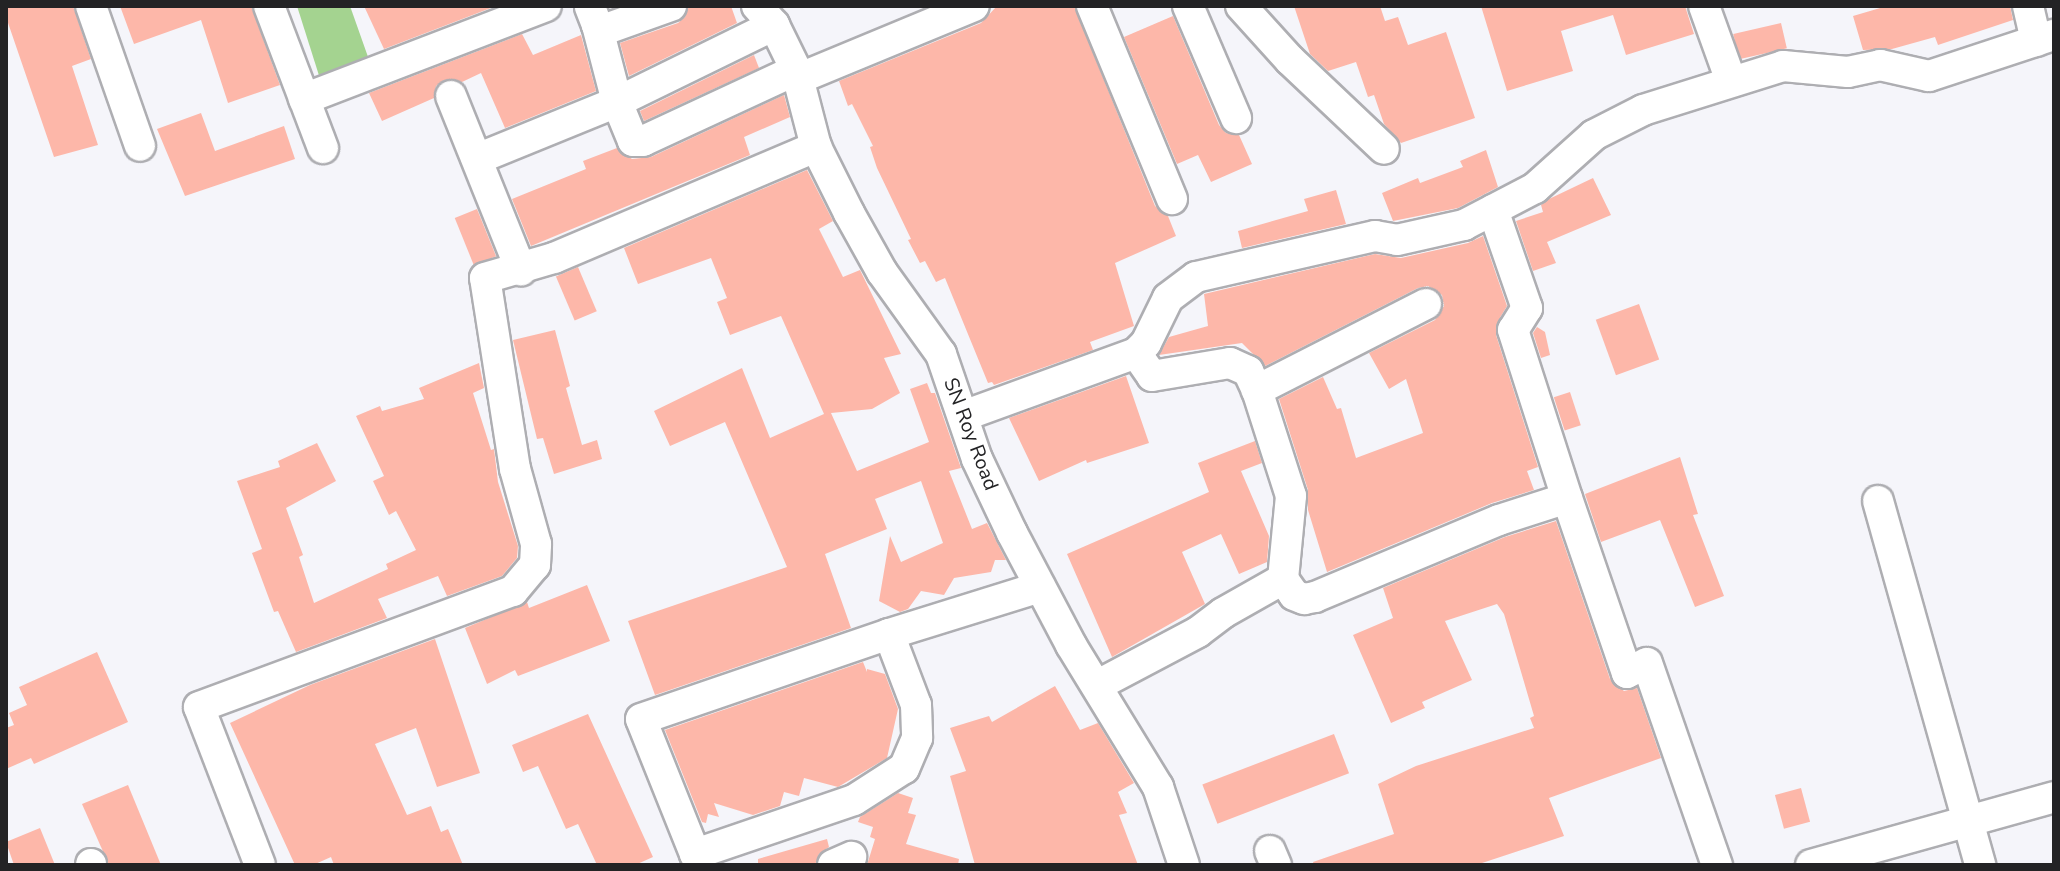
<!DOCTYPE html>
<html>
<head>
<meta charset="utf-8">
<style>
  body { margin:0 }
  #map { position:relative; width:2060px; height:871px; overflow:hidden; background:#f5f5fa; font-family:"Nunito Sans",sans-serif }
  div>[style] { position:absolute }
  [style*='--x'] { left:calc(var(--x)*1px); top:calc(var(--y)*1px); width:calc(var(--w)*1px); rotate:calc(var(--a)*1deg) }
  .green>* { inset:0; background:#a4d390 }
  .building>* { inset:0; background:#fdb7a9; transform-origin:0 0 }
  .roads { filter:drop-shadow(2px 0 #aeaeb2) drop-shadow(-2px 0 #aeaeb2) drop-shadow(0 2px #aeaeb2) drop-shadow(0 -2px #aeaeb2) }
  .minor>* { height:30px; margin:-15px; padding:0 15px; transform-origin:15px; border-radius:15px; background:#fff }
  span { translate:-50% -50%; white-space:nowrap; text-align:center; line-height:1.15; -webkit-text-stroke:7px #fff; paint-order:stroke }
  .street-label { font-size:20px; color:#232325 }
  .frame { position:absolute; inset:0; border:8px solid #232325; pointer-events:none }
</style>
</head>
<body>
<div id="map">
  <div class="green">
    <i style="clip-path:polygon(297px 6px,350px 6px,373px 71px,322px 85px)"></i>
  </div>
  <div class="building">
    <i style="clip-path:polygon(6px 6px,73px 6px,91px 59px,72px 66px,98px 145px,54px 157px,6px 17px)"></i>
    <i style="clip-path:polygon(120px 6px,251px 6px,280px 85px,228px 103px,201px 20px,134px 44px)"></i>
    <i style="clip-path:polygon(364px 6px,496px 6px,384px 49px)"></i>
    <i style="clip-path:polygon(689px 6px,731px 6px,737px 23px,629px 76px,620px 43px,678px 23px,685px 17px)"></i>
    <i style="clip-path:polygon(997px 6px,1074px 6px,1155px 206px,1168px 216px,1176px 236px,1115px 263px,1134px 326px,1090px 342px,1093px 350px,994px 385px,992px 382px,988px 383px,945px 278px,936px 282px,925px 261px,920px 263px,908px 240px,911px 239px,877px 168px,870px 147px,873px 146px,852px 104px,848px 106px,839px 81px,981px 23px)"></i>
    <i style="clip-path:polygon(1294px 6px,1380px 6px,1385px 21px,1398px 17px,1408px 45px,1446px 32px,1475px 118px,1401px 143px,1384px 124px,1374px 95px,1368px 97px,1356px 62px,1328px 71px,1310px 54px)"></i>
    <i style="clip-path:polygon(1481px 6px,1685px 6px,1694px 34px,1626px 55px,1613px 15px,1561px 31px,1573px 71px,1507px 91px)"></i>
    <i style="clip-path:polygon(1887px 6px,2010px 6px,2013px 20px,1938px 45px,1935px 37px,1892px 49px,1863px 50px,1853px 16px)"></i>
    <i style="clip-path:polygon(1173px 16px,1219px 125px,1226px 133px,1239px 135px,1252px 164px,1211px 182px,1198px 155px,1177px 164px,1124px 37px)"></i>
    <i style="left:1781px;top:23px;width:26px;height:49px;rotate:77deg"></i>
    <i style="clip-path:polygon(522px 34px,533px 55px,581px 35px,596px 91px,505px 128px,481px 73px,462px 82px,444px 80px,436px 86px,434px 98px,382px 121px,369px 93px)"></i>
    <i style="clip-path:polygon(754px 55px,759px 68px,644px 121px,640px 111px)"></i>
    <i style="clip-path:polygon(784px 95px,790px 117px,744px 137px,750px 155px,531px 246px,512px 199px,586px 169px,583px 161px,617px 148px,632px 159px,651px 157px)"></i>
    <i style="clip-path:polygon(201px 113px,215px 151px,284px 126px,295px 159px,185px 196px,157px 129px)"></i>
    <i style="clip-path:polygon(1486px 150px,1498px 187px,1458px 208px,1393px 221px,1382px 193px,1418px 178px,1420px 183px,1463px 167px,1460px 161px)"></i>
    <i style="clip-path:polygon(807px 170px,833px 221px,819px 229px,843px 277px,860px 270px,901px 354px,884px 358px,900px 393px,872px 409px,831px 413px,857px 471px,929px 442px,910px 389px,927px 383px,931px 393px,935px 393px,961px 468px,949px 471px,972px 529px,987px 523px,1006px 560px,995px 560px,991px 572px,954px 578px,944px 595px,921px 591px,908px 609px,900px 612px,879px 601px,890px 536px,901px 562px,943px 543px,921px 481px,875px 499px,887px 529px,825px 554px,851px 628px,655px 695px,628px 621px,787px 567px,725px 422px,670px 446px,654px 411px,742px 368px,770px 438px,824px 414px,781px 316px,730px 335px,717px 302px,727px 298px,711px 258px,638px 284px,624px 248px)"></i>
    <i style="clip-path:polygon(1593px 178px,1611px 215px,1547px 242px,1556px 263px,1533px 271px,1516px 221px,1543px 212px,1541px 205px,1549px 199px)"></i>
    <i style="clip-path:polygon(1336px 190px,1346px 224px,1242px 248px,1238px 231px,1308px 211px,1304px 199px)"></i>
    <i style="left:477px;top:209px;width:51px;height:24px;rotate:68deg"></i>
    <i style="clip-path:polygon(1483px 236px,1507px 306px,1498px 321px,1496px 335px,1538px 467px,1527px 471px,1534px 490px,1492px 503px,1327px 572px,1308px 510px,1308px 490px,1279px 399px,1323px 377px,1337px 409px,1341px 408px,1356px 458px,1423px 433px,1406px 379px,1389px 389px,1369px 353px,1435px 320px,1444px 306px,1442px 295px,1428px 286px,1418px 288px,1265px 366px,1242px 343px,1159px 355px,1169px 337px,1208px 326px,1204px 294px,1375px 254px,1401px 258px,1468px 243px)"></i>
    <i style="left:578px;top:267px;width:48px;height:24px;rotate:67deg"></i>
    <i style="left:1639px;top:304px;width:59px;height:46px;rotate:70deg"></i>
    <i style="clip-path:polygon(1537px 327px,1545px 332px,1550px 355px,1541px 358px,1533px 333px)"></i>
    <i style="clip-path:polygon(555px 330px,570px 386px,566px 388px,582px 445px,597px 440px,602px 459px,554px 474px,543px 438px,537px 439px,513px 340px)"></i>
    <i style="clip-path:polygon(479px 363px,484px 388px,473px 393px,491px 450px,494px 449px,498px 482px,518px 546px,517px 558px,502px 576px,447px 596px,438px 576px,378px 599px,387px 618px,296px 652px,278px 611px,274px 612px,252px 553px,262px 549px,237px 481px,280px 467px,278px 461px,317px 443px,336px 481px,286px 508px,303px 555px,299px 557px,314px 603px,388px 569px,386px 564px,416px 550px,396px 511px,389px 515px,373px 481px,384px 476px,356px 416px,380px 406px,382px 411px,424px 399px,419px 388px)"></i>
    <i style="clip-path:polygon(1126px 376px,1149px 443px,1087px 463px,1086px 460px,1039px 481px,1009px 418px)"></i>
    <i style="left:1570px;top:392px;width:35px;height:17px;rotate:72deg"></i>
    <i style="clip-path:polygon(1255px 441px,1262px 463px,1241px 471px,1269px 536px,1267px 562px,1239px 574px,1221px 534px,1182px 552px,1205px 604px,1112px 657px,1067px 554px,1209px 492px,1198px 463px)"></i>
    <i style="clip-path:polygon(1680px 457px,1698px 514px,1693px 515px,1724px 596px,1695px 607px,1660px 520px,1601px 542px,1585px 494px)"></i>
    <i style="clip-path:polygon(1556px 521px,1610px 679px,1624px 691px,1637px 688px,1661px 758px,1549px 798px,1564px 836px,1476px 865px,1314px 865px,1313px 862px,1394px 834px,1378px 784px,1416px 766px,1534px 728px,1530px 718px,1534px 716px,1504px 614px,1497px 604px,1445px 621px,1472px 680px,1422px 702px,1425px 708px,1391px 723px,1353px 635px,1393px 618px,1383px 588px,1505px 537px)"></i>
    <i style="clip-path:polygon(587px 585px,610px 641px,518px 676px,515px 670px,487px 684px,465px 628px,527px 602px,529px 608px)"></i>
    <i style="clip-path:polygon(435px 639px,480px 773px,437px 787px,416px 728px,375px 744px,407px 815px,431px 806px,441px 832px,448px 829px,463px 865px,334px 865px,331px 857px,313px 865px,295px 865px,230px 723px,310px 685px)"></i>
    <i style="clip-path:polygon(97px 652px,128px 722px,34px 764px,31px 758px,6px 769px,6px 728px,14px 725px,9px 713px,27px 705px,19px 687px)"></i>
    <i style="clip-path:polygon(863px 662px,867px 672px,867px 669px,885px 674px,898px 709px,887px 758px,838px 787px,804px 778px,799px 796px,784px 792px,780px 806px,753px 815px,714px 803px,719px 817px,708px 814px,706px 823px,702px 822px,665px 730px)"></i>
    <i style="clip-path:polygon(1055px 686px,1080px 730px,1098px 723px,1134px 783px,1118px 792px,1127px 813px,1119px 815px,1138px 865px,975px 865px,950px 776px,966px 771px,950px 728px,989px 716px,992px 722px)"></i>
    <i style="clip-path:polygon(588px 714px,653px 857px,635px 865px,597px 865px,578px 824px,566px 829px,538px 766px,523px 772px,512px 745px)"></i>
    <i style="left:1334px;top:734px;width:42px;height:141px;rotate:69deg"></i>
    <i style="clip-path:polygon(128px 785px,161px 865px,109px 865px,82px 804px)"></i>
    <i style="left:1801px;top:788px;width:35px;height:27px;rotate:75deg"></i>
    <i style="clip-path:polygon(898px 793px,913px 798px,908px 813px,916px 815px,906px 844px,959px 859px,958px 865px,867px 865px,875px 839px,870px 837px,873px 827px,858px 822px,860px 817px)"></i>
    <i style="clip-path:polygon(40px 828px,55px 865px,14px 865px,6px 842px)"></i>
    <i style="clip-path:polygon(827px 839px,829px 847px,819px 854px,815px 865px,758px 865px,758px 859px)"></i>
  </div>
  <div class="roads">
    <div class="minor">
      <i style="--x:91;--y:6;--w:148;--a:70.7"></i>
      <i style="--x:269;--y:6;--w:152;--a:69.2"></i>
      <i style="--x:757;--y:6;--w:25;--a:48"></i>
      <i style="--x:774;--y:25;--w:50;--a:63.9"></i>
      <i style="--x:796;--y:70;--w:80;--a:75.4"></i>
      <i style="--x:816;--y:147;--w:74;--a:63.4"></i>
      <i style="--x:849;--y:213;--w:68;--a:60.8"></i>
      <i style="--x:882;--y:272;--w:101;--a:54.3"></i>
      <i style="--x:941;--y:354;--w:111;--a:71.1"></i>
      <i style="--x:977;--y:459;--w:82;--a:64.7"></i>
      <i style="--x:1012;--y:533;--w:127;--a:62.2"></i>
      <i style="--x:1071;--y:645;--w:167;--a:58.5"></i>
      <i style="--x:1158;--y:787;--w:82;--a:71.6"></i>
      <i style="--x:1092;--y:6;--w:209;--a:67.5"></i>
      <i style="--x:1188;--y:6;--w:122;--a:66.8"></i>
      <i style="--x:1241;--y:6;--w:73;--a:47.8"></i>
      <i style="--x:1290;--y:60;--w:129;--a:43.4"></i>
      <i style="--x:1704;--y:6;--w:80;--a:70.2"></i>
      <i style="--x:2028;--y:6;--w:36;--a:77"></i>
      <i style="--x:590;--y:7;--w:19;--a:69"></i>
      <i style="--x:597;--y:25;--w:10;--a:24"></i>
      <i style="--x:606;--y:29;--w:69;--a:-19.5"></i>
      <i style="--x:597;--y:25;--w:80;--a:75.4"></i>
      <i style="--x:617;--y:102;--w:42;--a:67.7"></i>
      <i style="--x:633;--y:141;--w:10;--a:0"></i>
      <i style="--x:643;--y:141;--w:169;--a:-24.9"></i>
      <i style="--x:800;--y:78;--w:188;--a:-22.5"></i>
      <i style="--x:451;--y:96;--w:188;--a:68.1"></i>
      <i style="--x:304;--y:99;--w:259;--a:-21"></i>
      <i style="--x:477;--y:159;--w:151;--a:-22.2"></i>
      <i style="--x:617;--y:102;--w:175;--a:-26.1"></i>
      <i style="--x:1493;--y:210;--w:104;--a:70.9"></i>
      <i style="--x:1527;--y:308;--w:26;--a:122"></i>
      <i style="--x:1513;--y:330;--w:176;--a:72.2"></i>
      <i style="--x:1426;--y:304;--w:190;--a:153"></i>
      <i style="--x:1257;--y:390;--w:111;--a:72.2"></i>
      <i style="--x:1291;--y:496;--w:83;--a:95.5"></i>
      <i style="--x:1283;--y:579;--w:19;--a:55"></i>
      <i style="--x:1294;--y:595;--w:11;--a:22"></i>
      <i style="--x:1304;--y:599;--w:11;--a:-10"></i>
      <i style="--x:1315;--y:597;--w:199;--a:-22.7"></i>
      <i style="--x:1499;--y:520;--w:71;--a:-17.9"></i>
      <i style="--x:1567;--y:498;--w:185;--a:71.1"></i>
      <i style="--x:1627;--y:673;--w:22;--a:-27"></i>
      <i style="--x:1647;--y:663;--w:214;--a:70.9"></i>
      <i style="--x:1136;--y:353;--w:28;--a:55"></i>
      <i style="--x:1152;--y:376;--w:79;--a:-9.5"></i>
      <i style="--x:1230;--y:363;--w:20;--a:24"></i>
      <i style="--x:1248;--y:371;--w:21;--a:65"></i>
      <i style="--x:963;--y:416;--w:184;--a:-20"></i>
      <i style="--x:1136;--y:353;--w:14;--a:-45"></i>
      <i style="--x:1146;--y:343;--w:50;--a:-63.9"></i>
      <i style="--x:1168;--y:298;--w:35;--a:-37"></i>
      <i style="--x:1196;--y:277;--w:184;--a:-12.9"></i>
      <i style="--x:1375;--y:236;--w:22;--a:10"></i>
      <i style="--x:1397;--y:240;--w:69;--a:-12.6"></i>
      <i style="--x:1464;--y:225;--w:80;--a:-27.5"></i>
      <i style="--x:1535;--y:188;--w:79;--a:-41.9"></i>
      <i style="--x:1594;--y:135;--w:55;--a:-27"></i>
      <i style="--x:1643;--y:110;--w:147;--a:-17.4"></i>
      <i style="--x:1783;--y:66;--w:65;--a:5.3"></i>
      <i style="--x:1848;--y:72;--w:33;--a:-12"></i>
      <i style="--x:1880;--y:65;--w:50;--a:12.7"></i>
      <i style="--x:1929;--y:76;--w:132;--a:-18.2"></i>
      <i style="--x:1878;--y:501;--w:378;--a:74.3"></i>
      <i style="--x:889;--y:634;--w:76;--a:69.2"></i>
      <i style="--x:916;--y:705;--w:33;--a:88"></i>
      <i style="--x:917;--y:738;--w:33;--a:113"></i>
      <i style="--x:904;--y:768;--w:59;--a:147.4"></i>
      <i style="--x:854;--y:800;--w:168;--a:161.2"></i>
      <i style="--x:695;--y:854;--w:145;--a:-111.8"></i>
      <i style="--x:641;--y:719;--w:262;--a:-18.9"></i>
      <i style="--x:889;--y:634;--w:158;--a:-17.3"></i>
      <i style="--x:1098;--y:685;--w:113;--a:-27.9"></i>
      <i style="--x:1198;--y:632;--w:31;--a:-37"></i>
      <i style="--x:1223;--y:613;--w:69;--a:-29.5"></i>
      <i style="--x:1270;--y:851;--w:15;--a:67"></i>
      <i style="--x:91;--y:864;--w:1;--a:90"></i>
      <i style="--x:260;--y:865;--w:169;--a:-111.1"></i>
      <i style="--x:199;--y:707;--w:335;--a:-20.3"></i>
      <i style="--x:513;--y:591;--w:34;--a:-50"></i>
      <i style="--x:535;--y:565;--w:21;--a:-87"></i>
      <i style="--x:536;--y:544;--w:78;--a:-105.6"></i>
      <i style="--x:515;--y:469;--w:193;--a:-98.9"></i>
      <i style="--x:485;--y:278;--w:72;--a:-16.2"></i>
      <i style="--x:554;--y:258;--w:285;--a:-23"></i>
      <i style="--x:833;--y:865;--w:20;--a:-24"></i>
      <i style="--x:1811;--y:865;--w:252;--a:-15.6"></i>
    </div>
  </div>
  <div class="street-label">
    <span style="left:971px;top:434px;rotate:69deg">SN Roy Road</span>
  </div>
  <div class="frame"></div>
</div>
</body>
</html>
